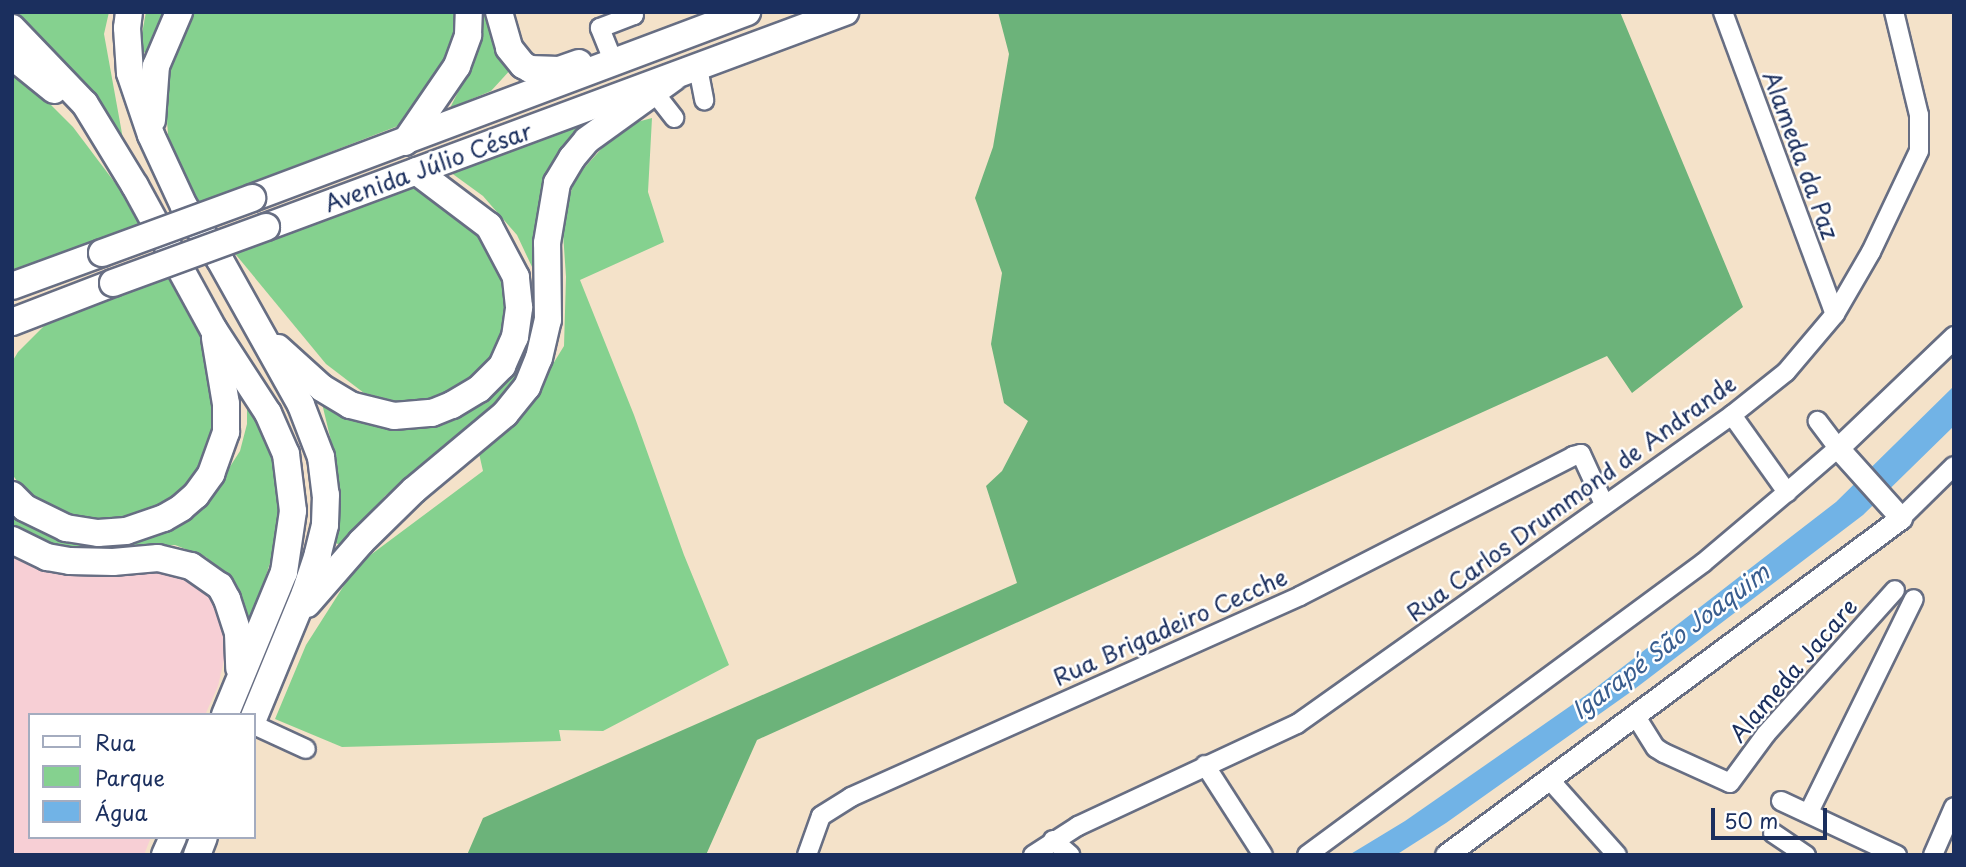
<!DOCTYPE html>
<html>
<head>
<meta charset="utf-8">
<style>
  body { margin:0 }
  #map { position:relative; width:1966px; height:867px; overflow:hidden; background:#f4e2c9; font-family:"Playpen Sans",sans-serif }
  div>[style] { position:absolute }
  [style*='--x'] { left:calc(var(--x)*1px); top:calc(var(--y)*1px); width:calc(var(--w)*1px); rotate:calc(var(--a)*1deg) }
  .built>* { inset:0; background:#f7cfd5 }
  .green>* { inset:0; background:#85d18f }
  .forest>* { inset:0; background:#6cb37a }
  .water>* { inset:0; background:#71b3e6 }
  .roads { filter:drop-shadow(2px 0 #676e83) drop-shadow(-2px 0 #676e83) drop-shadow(0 2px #676e83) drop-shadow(0 -2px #676e83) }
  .minor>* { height:18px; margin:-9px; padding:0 9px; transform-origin:9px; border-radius:9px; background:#fff }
  .tertiary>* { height:21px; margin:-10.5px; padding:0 10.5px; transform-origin:10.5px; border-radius:10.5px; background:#fff }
  .primary>* { height:26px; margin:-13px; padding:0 13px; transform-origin:13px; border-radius:13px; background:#fff }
  .bridges { filter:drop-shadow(2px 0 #676e83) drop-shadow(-2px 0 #676e83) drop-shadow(0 2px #676e83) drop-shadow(0 -2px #676e83) }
  .primary-bridge>* { height:26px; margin:-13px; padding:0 13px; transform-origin:13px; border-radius:13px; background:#fff }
  span { translate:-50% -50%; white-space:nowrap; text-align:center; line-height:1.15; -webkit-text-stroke:5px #fff; paint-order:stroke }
  .street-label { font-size:23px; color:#1b2f5e }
  .water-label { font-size:24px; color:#395d8e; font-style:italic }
  .frame { position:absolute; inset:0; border:14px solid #1b2f5e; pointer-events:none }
  .legend { position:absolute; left:28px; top:713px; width:228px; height:126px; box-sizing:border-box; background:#fff; border:2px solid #a4acbf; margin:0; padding:9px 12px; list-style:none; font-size:21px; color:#1b2f5e }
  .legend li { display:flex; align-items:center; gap:14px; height:35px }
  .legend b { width:35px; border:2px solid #a4acbf }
  .scale { position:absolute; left:1711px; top:808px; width:116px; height:32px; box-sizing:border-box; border:4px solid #1b2f5e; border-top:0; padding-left:9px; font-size:21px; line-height:24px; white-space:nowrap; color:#1b2f5e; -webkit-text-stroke:5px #fff; paint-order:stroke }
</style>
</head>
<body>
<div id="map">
  <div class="built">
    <i style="clip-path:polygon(12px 551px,173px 567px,209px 589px,229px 639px,218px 686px,205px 715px,30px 715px,30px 837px,151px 837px,144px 855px,12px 855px)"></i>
  </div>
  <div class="green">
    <i style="clip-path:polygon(12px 12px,109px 12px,104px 34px,123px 139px,77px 74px,35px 33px,12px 16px)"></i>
    <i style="clip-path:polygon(146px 12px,165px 12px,150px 55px,139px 50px)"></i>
    <i style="clip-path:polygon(191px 12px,458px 12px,455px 39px,435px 87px,403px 124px,196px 204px,168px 135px,165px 90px,178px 39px)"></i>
    <i style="clip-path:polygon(482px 12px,493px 12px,513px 67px,491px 91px,450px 108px,471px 66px,483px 28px)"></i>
    <i style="clip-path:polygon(12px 74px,31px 85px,73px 127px,146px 224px,12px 272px)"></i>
    <i style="clip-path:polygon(606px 110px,572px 139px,530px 359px,497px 405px,385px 496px,344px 546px,332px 542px,340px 501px,337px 466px,320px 395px,450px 420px,488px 402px,516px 368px,531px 335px,538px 302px,533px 269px,517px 235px,483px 196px,450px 172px)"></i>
    <i style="clip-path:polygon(652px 118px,648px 192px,664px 242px,580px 280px,634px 415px,684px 555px,729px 665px,603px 731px,559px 730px,561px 741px,342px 747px,275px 719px,306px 645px,357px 565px,483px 471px,478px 449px,524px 411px,564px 346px,566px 277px,562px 218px,576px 177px,622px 126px)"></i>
    <i style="clip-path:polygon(419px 182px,468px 214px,509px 284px,508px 331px,490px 361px,462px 392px,431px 400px,396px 401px,364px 393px,326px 364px,232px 250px)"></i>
    <i style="clip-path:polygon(172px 273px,209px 347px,220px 405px,211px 445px,191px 482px,152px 511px,112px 519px,68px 519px,22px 488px,12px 474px,12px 362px,18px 352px,44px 326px)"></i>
    <i style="clip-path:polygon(247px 388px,276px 464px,280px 532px,249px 628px,234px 582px,206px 557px,175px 545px,110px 550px,55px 545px,12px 524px,12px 510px,35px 527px,178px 524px,208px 501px,240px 451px,247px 424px)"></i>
  </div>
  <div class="forest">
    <i style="clip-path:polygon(998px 12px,1620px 12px,1743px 307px,1632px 393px,1607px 356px,757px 740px,706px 855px,467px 855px,483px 818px,1017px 583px,986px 486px,1002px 471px,1028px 421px,1004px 403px,991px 344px,1002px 273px,975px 198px,993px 147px,1009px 54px)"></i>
  </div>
  <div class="water">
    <i style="clip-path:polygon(1954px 386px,1954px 426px,1863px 515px,1632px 691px,1446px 823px,1396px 855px,1349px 855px,1405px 821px,1589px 693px,1836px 502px)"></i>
  </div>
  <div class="roads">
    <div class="minor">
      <i style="--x:1723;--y:12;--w:322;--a:69.7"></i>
      <i style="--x:610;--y:53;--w:27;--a:-112"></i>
      <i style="--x:600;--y:28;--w:36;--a:-21"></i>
      <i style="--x:634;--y:15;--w:4;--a:-124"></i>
      <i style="--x:698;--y:68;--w:33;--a:79"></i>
      <i style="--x:654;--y:92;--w:33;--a:52"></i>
      <i style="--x:1732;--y:415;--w:95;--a:54.5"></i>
      <i style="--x:1901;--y:518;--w:74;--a:-44.5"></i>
      <i style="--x:1635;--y:715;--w:39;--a:58"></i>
      <i style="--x:1656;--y:748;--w:9;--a:32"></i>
      <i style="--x:1664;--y:753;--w:72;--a:24.4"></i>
      <i style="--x:1730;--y:783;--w:61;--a:-53.7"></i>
      <i style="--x:1766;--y:734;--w:193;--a:-48.1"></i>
      <i style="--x:254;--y:725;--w:57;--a:24.8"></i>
      <i style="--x:1205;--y:765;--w:107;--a:57.2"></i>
      <i style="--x:1549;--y:779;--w:102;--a:48.2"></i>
      <i style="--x:1781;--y:801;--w:128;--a:25"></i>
      <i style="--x:1809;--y:812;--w:237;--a:-63.8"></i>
      <i style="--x:1773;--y:833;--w:40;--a:34"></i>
      <i style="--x:1053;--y:840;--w:23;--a:41"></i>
      <i style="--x:807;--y:855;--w:41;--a:-70.3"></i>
      <i style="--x:821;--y:816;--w:36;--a:-32"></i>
      <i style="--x:851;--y:797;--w:492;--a:-24.1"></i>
      <i style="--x:1300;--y:596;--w:307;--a:-27.1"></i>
      <i style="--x:1573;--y:456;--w:8;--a:-14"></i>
      <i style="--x:1581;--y:454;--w:55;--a:65.3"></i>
      <i style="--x:1033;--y:855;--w:54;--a:-32.8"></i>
      <i style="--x:1078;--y:826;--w:242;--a:-25"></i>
      <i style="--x:1297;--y:724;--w:534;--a:-35.39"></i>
      <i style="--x:1732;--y:415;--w:69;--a:-38.5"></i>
      <i style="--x:1786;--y:372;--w:76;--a:-49.8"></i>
      <i style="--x:1835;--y:314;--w:72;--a:-59.9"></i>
      <i style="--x:1871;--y:252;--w:112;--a:-64.6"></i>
      <i style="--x:1919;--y:151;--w:36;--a:-90"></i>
      <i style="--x:1919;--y:115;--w:106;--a:-103.6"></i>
      <i style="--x:1307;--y:855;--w:492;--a:-36.4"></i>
      <i style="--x:1703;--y:563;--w:110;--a:-40.2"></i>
      <i style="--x:1787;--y:492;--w:67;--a:-40.8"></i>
      <i style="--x:1838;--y:448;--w:34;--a:-127"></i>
      <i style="--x:1933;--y:855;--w:52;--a:-66.4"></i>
    </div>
    <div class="tertiary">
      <i style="--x:1446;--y:855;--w:566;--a:-36.53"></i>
      <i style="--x:1901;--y:518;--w:94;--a:-132"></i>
      <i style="--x:1838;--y:448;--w:161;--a:-43.7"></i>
    </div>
    <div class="primary">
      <i style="--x:129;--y:12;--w:16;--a:97"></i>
      <i style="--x:127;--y:28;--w:45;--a:86.2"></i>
      <i style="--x:130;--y:73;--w:65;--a:71.3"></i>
      <i style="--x:151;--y:135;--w:78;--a:65.1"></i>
      <i style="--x:184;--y:206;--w:65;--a:56.3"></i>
      <i style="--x:220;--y:260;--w:166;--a:60.8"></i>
      <i style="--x:301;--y:405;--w:56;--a:69"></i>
      <i style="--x:321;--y:457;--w:38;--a:83"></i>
      <i style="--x:326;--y:495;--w:30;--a:92"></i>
      <i style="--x:325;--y:525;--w:30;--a:104"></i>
      <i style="--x:318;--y:554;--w:41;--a:108.4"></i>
      <i style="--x:305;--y:593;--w:134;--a:112.4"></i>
      <i style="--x:499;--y:12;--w:37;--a:74"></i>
      <i style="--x:509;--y:48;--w:22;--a:51"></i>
      <i style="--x:523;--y:65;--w:8;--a:30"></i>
      <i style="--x:530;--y:69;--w:29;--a:2"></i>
      <i style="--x:559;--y:70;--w:21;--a:-19"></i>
      <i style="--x:12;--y:28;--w:105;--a:46.2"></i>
      <i style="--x:85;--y:104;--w:96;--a:58.6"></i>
      <i style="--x:135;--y:186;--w:164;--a:61.3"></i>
      <i style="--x:214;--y:330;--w:99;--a:57"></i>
      <i style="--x:268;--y:413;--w:45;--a:66.3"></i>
      <i style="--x:286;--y:454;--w:57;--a:83"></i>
      <i style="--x:293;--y:511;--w:62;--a:98.4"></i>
      <i style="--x:284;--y:572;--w:155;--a:112.4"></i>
      <i style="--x:12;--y:56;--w:54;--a:39"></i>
      <i style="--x:152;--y:120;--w:54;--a:-85.8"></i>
      <i style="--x:156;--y:66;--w:59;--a:-66.9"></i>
      <i style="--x:405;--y:142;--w:92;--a:-55.6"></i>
      <i style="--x:457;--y:66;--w:33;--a:-70"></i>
      <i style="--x:468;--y:35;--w:23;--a:-88"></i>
      <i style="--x:252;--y:198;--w:529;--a:-20.59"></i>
      <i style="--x:266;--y:227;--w:618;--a:-20.37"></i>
      <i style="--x:12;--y:286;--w:96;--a:-20.1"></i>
      <i style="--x:12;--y:322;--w:108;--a:-21.1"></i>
      <i style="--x:278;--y:348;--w:59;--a:42.3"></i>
      <i style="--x:322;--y:388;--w:33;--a:31"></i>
      <i style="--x:350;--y:405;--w:45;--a:14"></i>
      <i style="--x:394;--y:416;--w:38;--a:-5"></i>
      <i style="--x:432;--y:413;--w:22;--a:-22"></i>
      <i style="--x:452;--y:405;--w:31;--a:-31"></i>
      <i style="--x:479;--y:389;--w:33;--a:-45"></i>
      <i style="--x:502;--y:366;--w:32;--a:-66"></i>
      <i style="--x:515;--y:337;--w:30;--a:-82"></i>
      <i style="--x:519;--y:307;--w:30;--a:-96"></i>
      <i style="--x:516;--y:277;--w:58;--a:-117.9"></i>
      <i style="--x:489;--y:226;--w:91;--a:-143"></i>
      <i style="--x:12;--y:495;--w:18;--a:45"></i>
      <i style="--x:25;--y:508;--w:46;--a:26"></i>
      <i style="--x:66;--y:528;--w:32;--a:9"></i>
      <i style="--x:98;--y:533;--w:28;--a:-4"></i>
      <i style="--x:126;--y:531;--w:40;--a:-18.9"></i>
      <i style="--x:164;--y:518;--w:20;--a:-30"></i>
      <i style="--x:181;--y:508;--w:20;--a:-41"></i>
      <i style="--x:196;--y:495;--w:26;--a:-54"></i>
      <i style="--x:211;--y:474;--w:45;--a:-70.3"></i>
      <i style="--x:226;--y:432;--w:28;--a:-90"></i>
      <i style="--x:226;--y:404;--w:67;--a:-99.5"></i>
      <i style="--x:12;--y:540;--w:39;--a:26"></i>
      <i style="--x:47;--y:557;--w:23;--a:10"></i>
      <i style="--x:70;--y:561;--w:43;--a:1.3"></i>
      <i style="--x:113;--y:562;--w:45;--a:-5.1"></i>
      <i style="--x:158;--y:558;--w:34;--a:14"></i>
      <i style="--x:191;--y:566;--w:35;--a:35"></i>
      <i style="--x:220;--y:586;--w:15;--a:62"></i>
      <i style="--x:227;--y:599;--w:36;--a:72"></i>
      <i style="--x:238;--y:633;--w:35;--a:88"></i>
      <i style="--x:307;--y:604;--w:82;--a:-48.9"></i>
      <i style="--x:361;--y:542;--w:74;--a:-44.5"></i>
      <i style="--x:414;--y:490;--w:119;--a:-39.9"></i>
      <i style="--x:505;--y:414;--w:35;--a:-51"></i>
      <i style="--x:527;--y:387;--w:31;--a:-68"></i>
      <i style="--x:539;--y:358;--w:39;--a:-77"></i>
      <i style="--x:548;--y:320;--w:77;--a:-90.7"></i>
      <i style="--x:547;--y:243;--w:61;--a:-80.5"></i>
      <i style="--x:557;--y:183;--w:29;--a:-59"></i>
      <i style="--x:572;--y:158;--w:23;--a:-50"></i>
      <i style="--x:587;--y:140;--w:106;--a:-35.8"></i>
      <i style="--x:165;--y:855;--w:20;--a:-66"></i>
      <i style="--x:197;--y:855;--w:19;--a:-69"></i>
    </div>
  </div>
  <div class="bridges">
    <div class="primary-bridge">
      <i style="--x:102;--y:253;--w:160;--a:-20.1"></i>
      <i style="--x:113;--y:283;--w:163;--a:-20.1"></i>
    </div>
  </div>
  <div class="street-label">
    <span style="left:1801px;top:155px;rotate:70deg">Alameda da Paz</span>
    <span style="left:428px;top:167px;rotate:-20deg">Avenida Júlio César</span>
    <span style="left:1571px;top:498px;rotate:-36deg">Rua Carlos Drummond de Andrande</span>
    <span style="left:1170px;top:627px;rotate:-24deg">Rua Brigadeiro Cecche</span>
    <span style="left:1793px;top:670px;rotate:-49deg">Alameda Jacare</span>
  </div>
  <div class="water-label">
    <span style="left:1670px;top:641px;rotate:-37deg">Igarapé São Joaquim</span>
  </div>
  <div class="frame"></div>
  <ul class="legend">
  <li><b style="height:9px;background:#fff"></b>Rua</li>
  <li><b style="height:19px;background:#85d18f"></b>Parque</li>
  <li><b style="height:19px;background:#71b3e6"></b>Água</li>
  </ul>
  <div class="scale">50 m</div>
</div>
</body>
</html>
